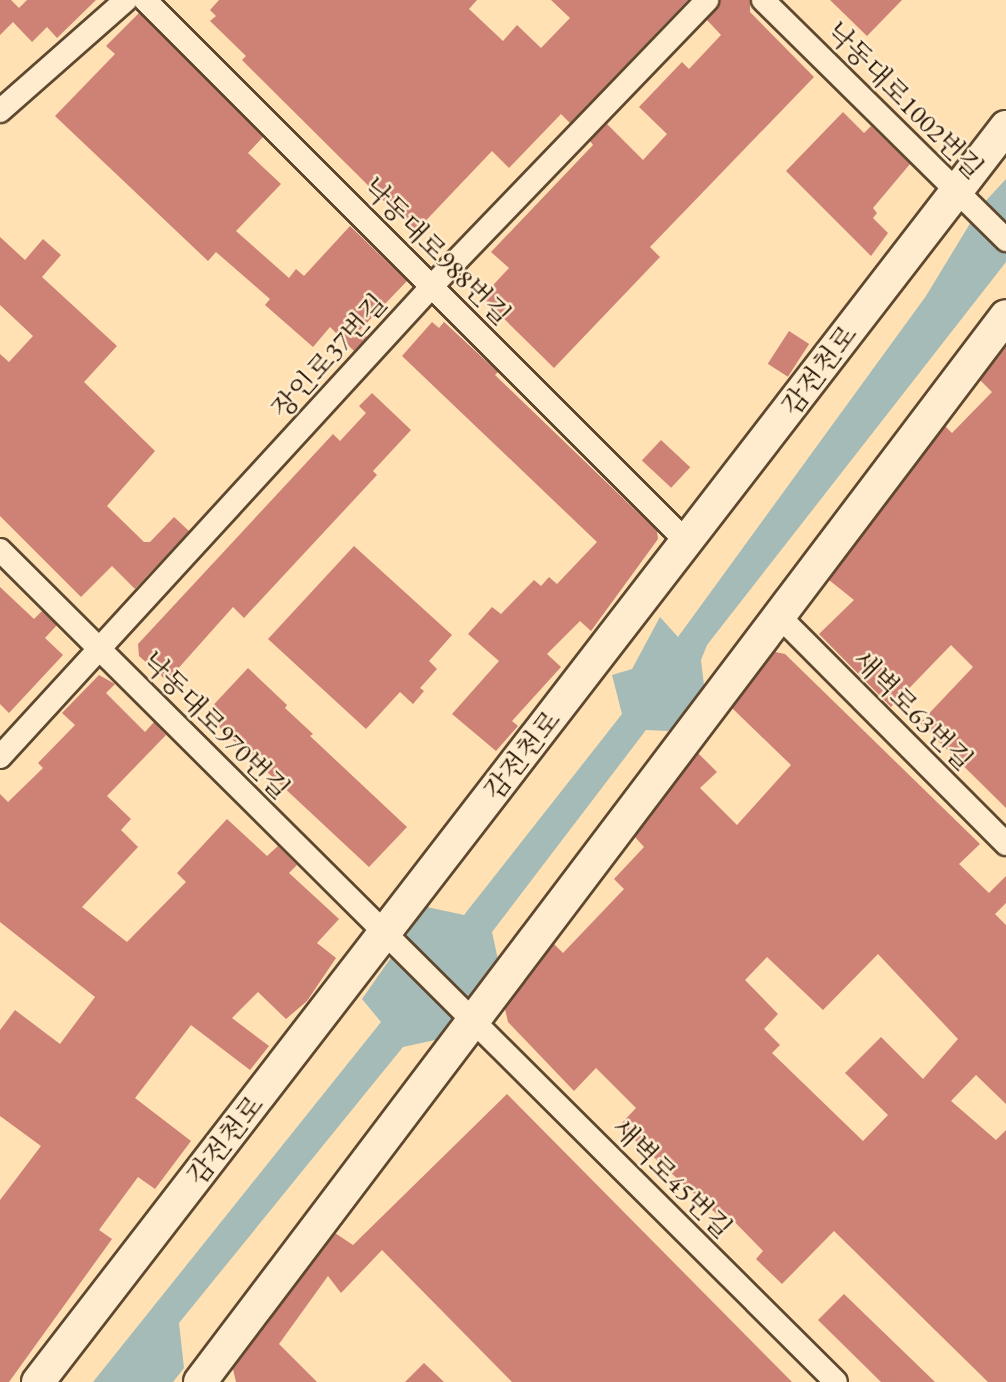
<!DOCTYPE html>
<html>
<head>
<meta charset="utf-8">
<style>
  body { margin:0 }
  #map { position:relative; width:1006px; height:1382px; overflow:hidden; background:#ffe1b3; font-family:"EB Garamond","Noto Serif KR",serif }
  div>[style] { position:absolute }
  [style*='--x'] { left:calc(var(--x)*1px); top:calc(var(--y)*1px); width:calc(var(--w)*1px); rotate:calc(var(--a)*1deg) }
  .water>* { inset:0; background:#a4bbb7 }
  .building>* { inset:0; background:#ce8175; transform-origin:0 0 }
  .roads { filter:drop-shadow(2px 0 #5e4830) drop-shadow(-2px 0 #5e4830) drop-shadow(0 2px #5e4830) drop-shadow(0 -2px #5e4830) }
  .street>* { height:22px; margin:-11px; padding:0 11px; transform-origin:11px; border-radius:11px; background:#ffecce }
  .secondary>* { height:32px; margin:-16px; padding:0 16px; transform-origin:16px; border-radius:16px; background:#ffecce }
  span { translate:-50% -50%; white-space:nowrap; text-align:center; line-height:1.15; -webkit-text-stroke:5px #ffecce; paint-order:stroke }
  .street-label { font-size:27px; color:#291505 }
</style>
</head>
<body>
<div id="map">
  <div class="water">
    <i style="clip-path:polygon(1006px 179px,1006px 262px,707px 645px,701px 660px,705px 694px,699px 708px,668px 731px,646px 730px,492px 932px,500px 969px,449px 1031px,435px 1040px,403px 1047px,179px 1323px,184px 1368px,173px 1382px,93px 1382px,381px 1022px,362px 999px,411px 929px,427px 907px,464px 915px,622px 714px,612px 675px,632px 669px,660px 617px,678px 637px,926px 296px,980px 207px)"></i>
  </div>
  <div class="building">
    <i style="clip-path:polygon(0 0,11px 0,19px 8px,27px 0,96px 0,57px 38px,47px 27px,32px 42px,13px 22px,0 35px)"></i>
    <i style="clip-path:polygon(219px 0,477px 0,469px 9px,503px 41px,517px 25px,541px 48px,570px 18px,551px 0,688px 0,570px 123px,561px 114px,509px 168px,492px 151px,415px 232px,242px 60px,246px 56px,210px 21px,216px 16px,210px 10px)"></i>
    <i style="clip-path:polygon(720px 0,750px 0,750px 12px,814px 77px,650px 247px,660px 257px,554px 368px,482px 297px,509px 268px,491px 252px,593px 145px,590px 141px,607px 124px,643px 160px,667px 134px,639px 107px,682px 62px,689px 69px,721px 35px,707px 20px)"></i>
    <i style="clip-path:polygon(830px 0,902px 0,867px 36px)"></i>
    <i style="clip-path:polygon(139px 13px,263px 137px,248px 153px,281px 184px,236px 231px,289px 278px,296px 269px,304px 276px,350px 226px,407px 281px,360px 330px,367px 337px,354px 351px,330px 327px,313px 347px,265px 305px,270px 299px,216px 252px,208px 261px,55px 116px,115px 54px,106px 46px)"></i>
    <i style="clip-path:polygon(843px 112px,864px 133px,871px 126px,910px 164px,873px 208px,877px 213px,873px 218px,888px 233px,871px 256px,786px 171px)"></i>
    <i style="clip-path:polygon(0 237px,25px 260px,43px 239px,61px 255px,42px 277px,117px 346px,84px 382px,155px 451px,107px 506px,144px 542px,150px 542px,174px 517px,189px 531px,135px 589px,112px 566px,81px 597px,0 516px,0 354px,9px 362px,33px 336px,0 305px)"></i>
    <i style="clip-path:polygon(432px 322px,439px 328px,444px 322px,498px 372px,495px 375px,657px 531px,658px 539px,591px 631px,580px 621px,547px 654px,561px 667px,512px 721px,518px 726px,496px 751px,452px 714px,499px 661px,468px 634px,492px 607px,501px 614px,534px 580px,541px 586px,549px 577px,557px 584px,597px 542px,402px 356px)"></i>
    <i style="left:789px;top:331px;width:24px;height:39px;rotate:33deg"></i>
    <i style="clip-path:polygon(1006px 347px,1006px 808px,920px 723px,973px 667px,951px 645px,891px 707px,819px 634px,854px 600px,829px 580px,945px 426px,952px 433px,992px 392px,980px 380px)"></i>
    <i style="clip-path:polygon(372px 393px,411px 430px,373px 471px,377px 475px,244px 618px,233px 607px,167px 681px,139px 656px,138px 644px,333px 434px,340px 441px,366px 413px,359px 406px)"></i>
    <i style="left:661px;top:440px;width:40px;height:28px;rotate:43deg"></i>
    <i style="clip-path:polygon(354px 546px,452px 635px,429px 661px,437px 669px,420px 688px,424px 691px,413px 704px,400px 692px,366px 729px,268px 639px)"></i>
    <i style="clip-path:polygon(0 587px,34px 619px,42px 611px,57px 625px,45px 638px,63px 655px,9px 713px,0 704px)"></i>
    <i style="clip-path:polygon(evenodd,775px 652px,785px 654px,980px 844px,959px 864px,989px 893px,1006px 876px,1006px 903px,995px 914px,1006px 925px,1006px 1104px,976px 1075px,951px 1101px,996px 1140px,1006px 1130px,1006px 1382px,988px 1382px,834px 1231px,782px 1284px,756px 1259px,763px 1251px,725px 1212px,720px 1217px,619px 1126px,636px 1108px,596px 1068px,574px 1091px,508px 1022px,505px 1009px,554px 944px,563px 953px,624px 889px,614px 879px,644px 847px,635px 837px,698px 753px,717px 772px,700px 788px,737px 825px,791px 765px,732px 708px,775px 652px,878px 954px,958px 1039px,923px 1079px,881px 1037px,845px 1073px,888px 1115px,863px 1141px,772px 1053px,780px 1045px,764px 1029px,778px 1014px,745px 980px,767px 957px,823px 1010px,878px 954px)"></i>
    <i style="clip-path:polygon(248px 668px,287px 705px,285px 708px,313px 734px,310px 736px,407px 827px,369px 867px,205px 714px)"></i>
    <i style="clip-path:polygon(99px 675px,115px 684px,106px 693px,145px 732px,154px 722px,166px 735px,107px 796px,131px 819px,121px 830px,138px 847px,82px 907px,127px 942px,186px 882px,177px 873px,227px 819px,267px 856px,278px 846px,297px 865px,289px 873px,339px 919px,317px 943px,336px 958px,307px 1001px,286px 1019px,258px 992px,232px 1018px,269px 1046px,250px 1070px,191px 1025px,135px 1098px,191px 1141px,155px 1189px,138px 1177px,99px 1230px,112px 1239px,9px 1382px,0 1382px,0 1200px,41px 1146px,0 1116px,0 1030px,15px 1010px,60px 1044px,95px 997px,0 922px,0 794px,8px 802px,43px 768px,38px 763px,75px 725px,62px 713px)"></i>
    <i style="clip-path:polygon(507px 1094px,792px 1382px,512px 1382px,382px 1250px,341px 1293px,328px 1276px,279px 1344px,317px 1382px,236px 1382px,233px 1369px,335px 1233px,353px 1245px)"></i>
    <i style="clip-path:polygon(844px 1294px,935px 1382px,881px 1382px,818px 1320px)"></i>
    <i style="clip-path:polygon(424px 1363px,444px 1382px,405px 1382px)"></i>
  </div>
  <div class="roads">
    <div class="street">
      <i style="--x:145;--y:0;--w:767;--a:45"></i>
      <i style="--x:763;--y:0;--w:342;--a:44.6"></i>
      <i style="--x:0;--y:111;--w:168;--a:-41.4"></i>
      <i style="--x:0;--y:550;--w:1179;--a:44.86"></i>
      <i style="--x:779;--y:616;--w:322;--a:45.1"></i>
      <i style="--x:0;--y:757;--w:639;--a:-47.47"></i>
      <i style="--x:432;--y:286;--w:397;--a:-46.1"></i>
    </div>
    <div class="secondary">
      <i style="--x:38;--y:1382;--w:1585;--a:-52.36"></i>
      <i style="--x:200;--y:1382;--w:1336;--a:-52.91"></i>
    </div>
  </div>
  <div class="street-label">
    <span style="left:905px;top:100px;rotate:45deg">낙동대로1002번길</span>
    <span style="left:437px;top:251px;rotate:45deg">낙동대로988번길</span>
    <span style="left:329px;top:356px;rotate:-48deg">장인로37번길</span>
    <span style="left:819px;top:370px;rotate:-53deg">감전천로</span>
    <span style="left:913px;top:710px;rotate:45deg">새벽로63번길</span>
    <span style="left:216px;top:725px;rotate:45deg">낙동대로970번길</span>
    <span style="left:522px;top:755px;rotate:-52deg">감전천로</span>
    <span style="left:225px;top:1140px;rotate:-52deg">감전천로</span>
    <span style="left:672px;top:1178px;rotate:45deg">새벽로45번길</span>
  </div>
</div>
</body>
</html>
